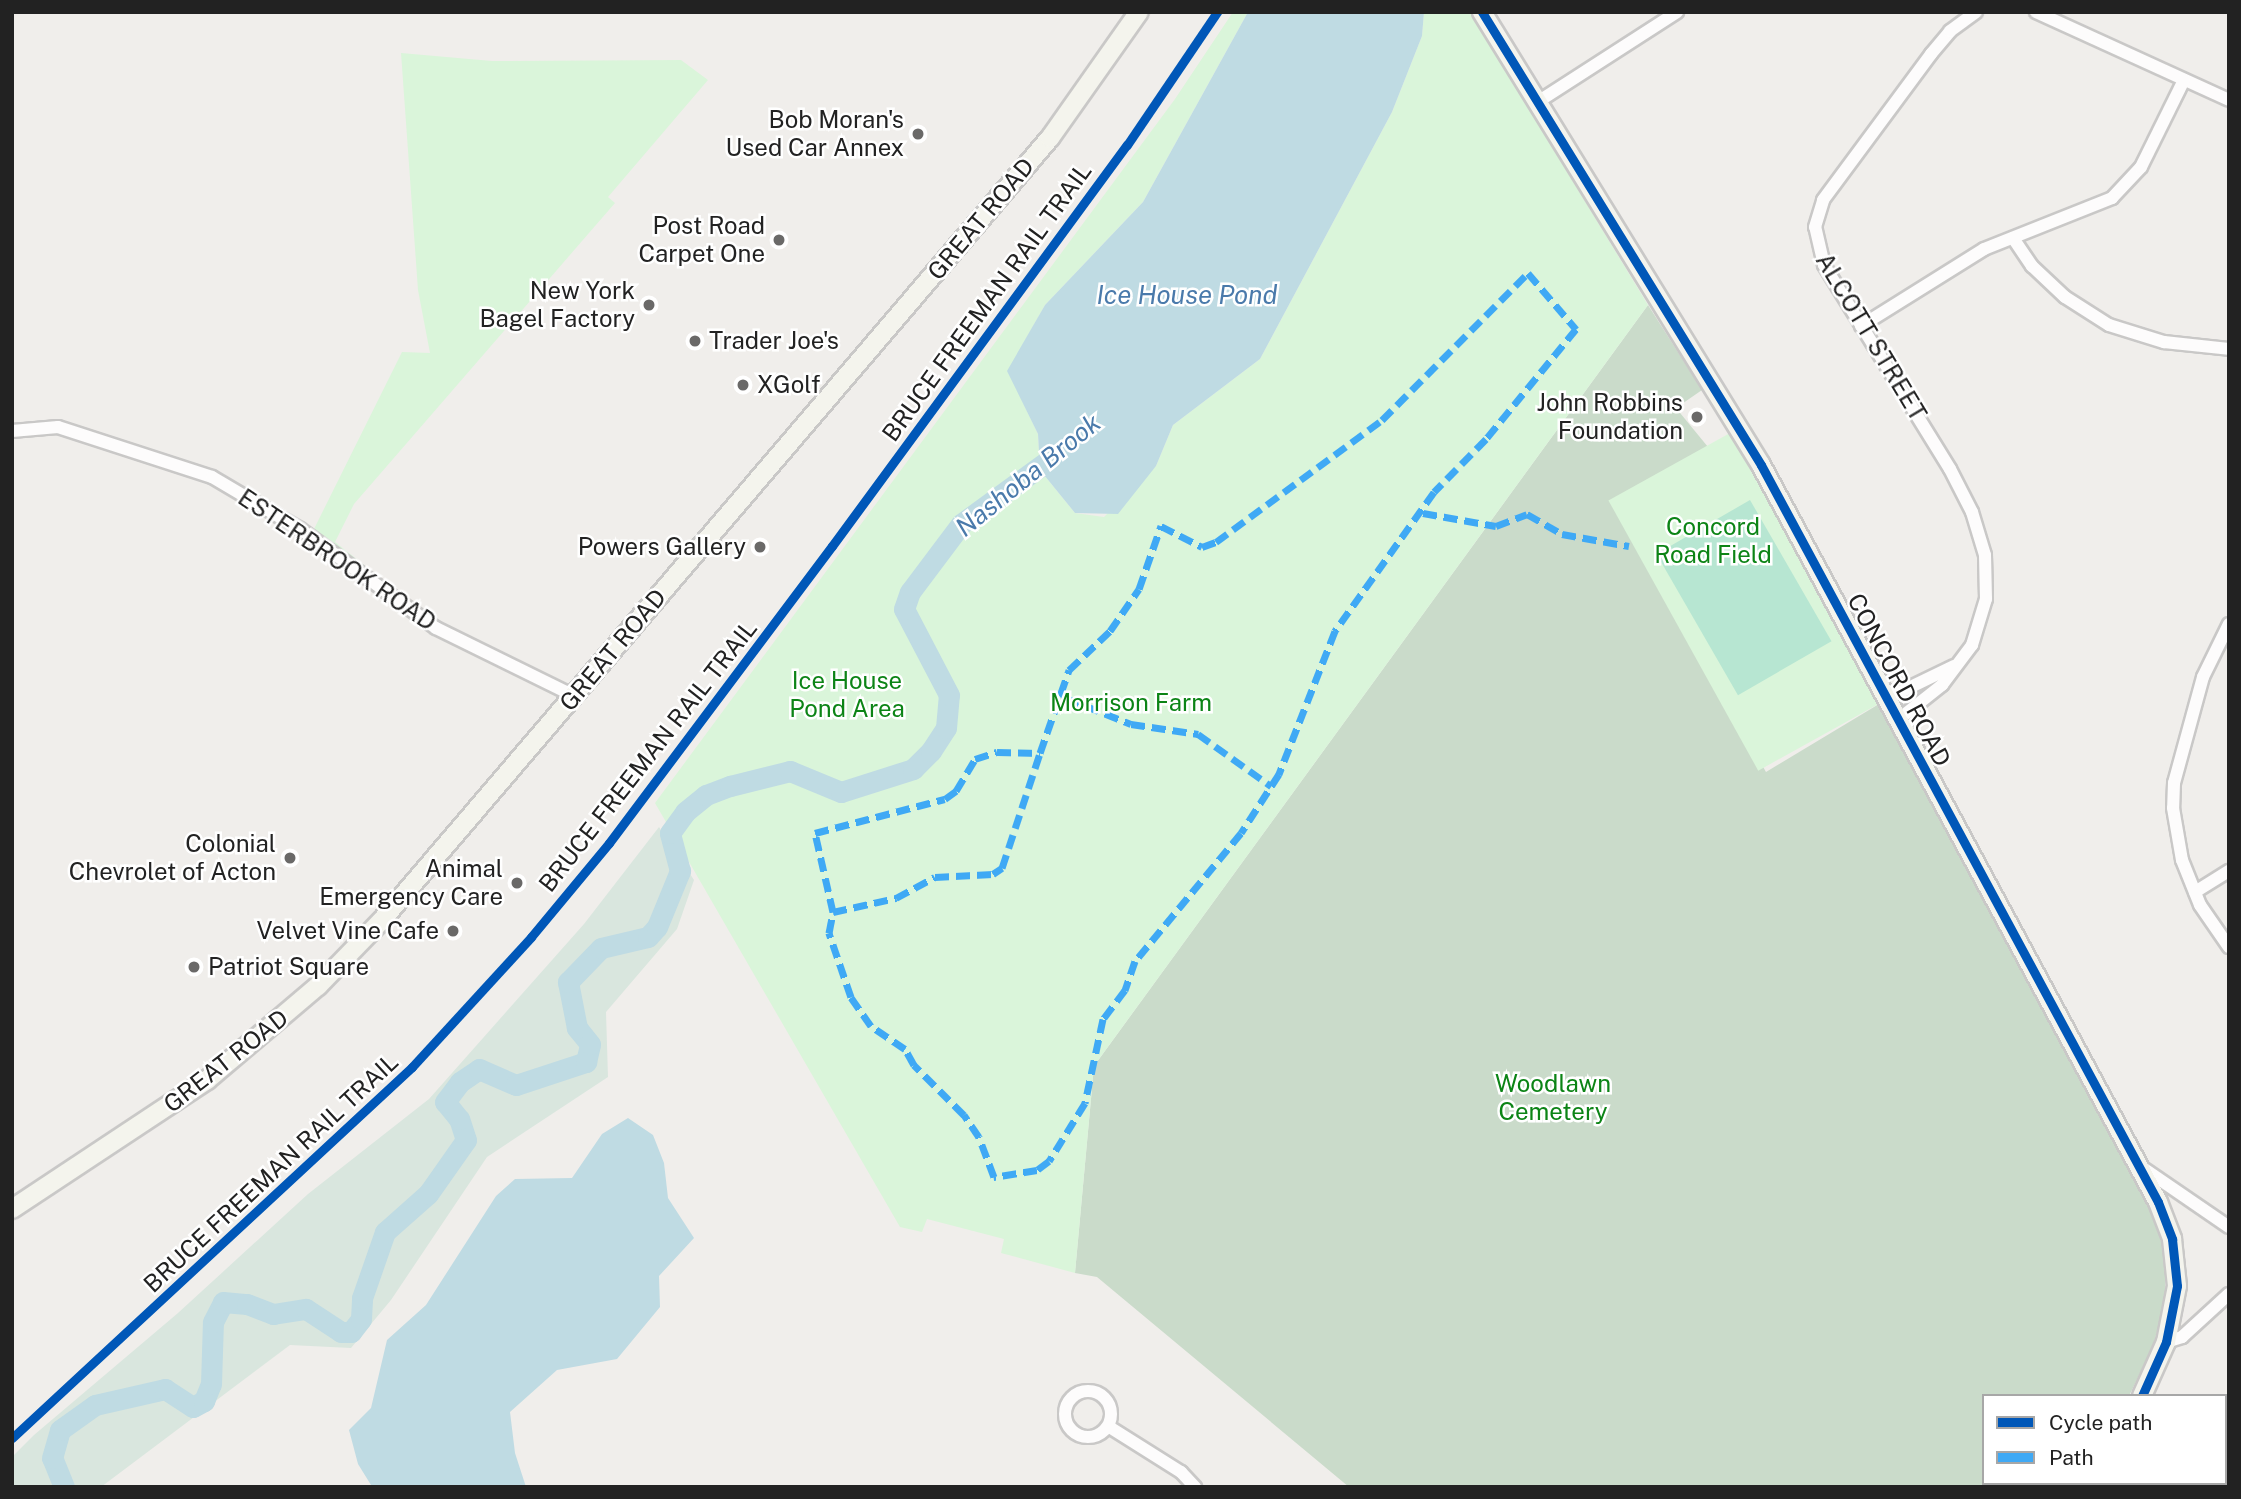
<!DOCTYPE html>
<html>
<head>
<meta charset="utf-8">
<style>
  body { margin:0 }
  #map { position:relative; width:2241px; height:1499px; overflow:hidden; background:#f0eeeb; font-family:"Public Sans",sans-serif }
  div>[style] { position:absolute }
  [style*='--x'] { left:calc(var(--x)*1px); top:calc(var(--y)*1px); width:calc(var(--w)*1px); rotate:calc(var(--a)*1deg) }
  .wetland>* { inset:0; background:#d9e6de }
  .cemetery>* { inset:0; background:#cadbca }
  .park>* { inset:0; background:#daf5da; transform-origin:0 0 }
  .pitch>* { inset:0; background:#b7e6d2; transform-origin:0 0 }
  .water>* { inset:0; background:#bfdbe3 }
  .river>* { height:21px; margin:-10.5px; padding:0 10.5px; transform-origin:10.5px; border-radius:10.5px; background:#bfdbe3 }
  .roads { filter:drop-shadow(2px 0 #c9c8c7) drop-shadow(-2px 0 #c9c8c7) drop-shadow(0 2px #c9c8c7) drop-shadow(0 -2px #c9c8c7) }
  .street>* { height:12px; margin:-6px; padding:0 6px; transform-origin:6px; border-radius:6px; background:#fdfcfc }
  .street>.ring { margin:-6px; padding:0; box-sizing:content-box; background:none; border:12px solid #fdfcfc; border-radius:50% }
  .secondary>* { height:18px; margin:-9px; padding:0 9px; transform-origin:9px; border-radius:9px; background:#f4f4ed }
  .quiet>* { height:7px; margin-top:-3.5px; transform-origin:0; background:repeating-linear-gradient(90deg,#3fa9f5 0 14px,transparent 0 21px) }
  .cycleway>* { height:9px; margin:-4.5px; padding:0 4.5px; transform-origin:4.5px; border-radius:4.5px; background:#0057b8 }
  .dots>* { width:19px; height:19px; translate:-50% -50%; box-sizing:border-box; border:4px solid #fff; border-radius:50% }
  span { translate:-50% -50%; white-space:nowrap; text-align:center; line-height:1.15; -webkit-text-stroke:5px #fff; paint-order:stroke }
  .poi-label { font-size:24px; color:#222 }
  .right { translate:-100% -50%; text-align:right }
  .left { translate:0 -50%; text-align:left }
  .street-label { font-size:24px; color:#222 }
  .park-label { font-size:24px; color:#0c8416 }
  .water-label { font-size:26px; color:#4a7aab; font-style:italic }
  .frame { position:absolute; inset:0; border:14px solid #222; pointer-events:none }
  .legend { position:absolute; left:1982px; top:1394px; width:245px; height:91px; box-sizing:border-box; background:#fff; border:2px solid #a7a7a7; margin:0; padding:9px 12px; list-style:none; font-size:21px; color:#222 }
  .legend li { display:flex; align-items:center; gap:14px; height:35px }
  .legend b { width:35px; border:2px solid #a7a7a7 }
</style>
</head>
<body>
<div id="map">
  <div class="wetland">
    <i style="clip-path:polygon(659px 827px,694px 880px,677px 929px,606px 1012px,608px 1077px,487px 1157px,391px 1300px,351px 1348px,290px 1345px,101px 1487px,12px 1487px,12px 1457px,34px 1435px,178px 1313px,308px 1194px,429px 1099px,584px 924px)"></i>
  </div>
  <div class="cemetery">
    <i style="clip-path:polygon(1648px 305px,1702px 390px,1676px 408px,1708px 447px,1624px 524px,1766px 772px,1879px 704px,2153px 1214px,2165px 1255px,2165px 1302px,2153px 1346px,2129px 1396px,1984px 1396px,1984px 1483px,2084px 1483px,2082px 1487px,1349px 1487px,1097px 1277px,1075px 1273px,1094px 1066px)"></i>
  </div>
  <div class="park">
    <i style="clip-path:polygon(1233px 12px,1248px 12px,1143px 202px,1045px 305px,1008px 371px,1038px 434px,1040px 470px,1075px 513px,1104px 517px,1156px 466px,1173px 425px,1260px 359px,1392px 112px,1422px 36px,1424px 12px,1470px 12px,1648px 305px,1094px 1066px,1075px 1273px,1001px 1253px,1004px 1239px,927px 1219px,922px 1232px,900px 1227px,655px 803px,1175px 99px)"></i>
    <i style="clip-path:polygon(401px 53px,492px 61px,681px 60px,708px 80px,608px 197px,615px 203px,354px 504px,335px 542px,396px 590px,314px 529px,402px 352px,430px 353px,418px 290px)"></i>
    <i style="left:1730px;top:433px;width:309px;height:139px;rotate:61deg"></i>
  </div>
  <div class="pitch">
    <i style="left:1750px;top:500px;width:163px;height:108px;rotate:60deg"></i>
  </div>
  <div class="water">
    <i style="clip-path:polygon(1248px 12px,1424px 12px,1422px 36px,1392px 112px,1260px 359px,1173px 425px,1156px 466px,1118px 514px,1075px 513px,1040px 470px,1038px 434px,1007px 371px,1045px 305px,1143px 202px)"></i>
    <i style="clip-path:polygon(628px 1118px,653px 1135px,664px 1163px,668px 1198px,694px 1238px,659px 1276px,660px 1307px,617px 1359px,557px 1370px,510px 1412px,515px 1453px,526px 1487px,371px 1485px,358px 1464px,349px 1430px,371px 1408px,387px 1340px,426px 1305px,496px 1196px,515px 1179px,572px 1178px,602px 1134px)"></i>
  </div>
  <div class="river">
    <i style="--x:64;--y:1487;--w:31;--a:-112"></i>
    <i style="--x:52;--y:1458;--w:29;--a:-74"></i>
    <i style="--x:60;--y:1430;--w:43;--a:-35.5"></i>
    <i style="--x:95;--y:1405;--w:72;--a:-12.9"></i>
    <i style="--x:165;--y:1389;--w:33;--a:33"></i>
    <i style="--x:193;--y:1407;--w:13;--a:-29"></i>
    <i style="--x:204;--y:1401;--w:18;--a:-68"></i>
    <i style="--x:211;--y:1384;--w:62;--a:-88.2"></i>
    <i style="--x:213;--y:1322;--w:22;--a:-63"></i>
    <i style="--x:223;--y:1302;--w:24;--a:5"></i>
    <i style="--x:247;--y:1304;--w:28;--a:21"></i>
    <i style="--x:273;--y:1314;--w:33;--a:-9"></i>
    <i style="--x:306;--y:1309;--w:42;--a:33.3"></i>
    <i style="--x:341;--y:1332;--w:10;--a:0"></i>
    <i style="--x:351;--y:1332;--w:16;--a:-52"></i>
    <i style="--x:361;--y:1319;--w:21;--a:-87"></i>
    <i style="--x:362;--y:1298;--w:70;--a:-70.8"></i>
    <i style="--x:385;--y:1232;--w:57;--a:-41.5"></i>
    <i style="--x:428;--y:1194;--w:66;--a:-54.9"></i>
    <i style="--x:466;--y:1140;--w:22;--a:-108"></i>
    <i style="--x:459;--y:1119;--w:22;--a:-129"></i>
    <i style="--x:445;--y:1102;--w:25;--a:-53"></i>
    <i style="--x:460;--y:1082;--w:23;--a:-34"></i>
    <i style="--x:479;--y:1069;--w:40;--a:23.4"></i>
    <i style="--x:516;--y:1085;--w:74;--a:-18.2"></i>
    <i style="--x:586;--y:1062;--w:18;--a:-77"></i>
    <i style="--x:590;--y:1044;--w:21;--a:-129"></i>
    <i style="--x:577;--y:1028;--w:47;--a:-101.1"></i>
    <i style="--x:568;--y:982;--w:47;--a:-45.9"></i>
    <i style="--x:601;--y:948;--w:48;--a:-13.2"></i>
    <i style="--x:648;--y:937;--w:13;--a:-48"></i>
    <i style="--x:657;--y:927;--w:61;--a:-67.7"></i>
    <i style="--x:680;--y:871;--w:39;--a:-105"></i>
    <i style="--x:670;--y:833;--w:26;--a:-54"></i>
    <i style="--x:685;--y:812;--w:27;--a:-39"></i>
    <i style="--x:706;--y:795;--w:26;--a:-21"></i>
    <i style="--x:730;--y:786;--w:62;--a:-14"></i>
    <i style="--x:790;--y:771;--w:55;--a:22.4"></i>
    <i style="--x:841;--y:792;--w:76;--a:-17.7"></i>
    <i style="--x:913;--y:769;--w:25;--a:-45"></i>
    <i style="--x:931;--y:751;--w:27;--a:-57"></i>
    <i style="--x:946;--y:728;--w:33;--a:-85"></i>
    <i style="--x:949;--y:695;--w:97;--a:-117.6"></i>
    <i style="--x:904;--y:609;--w:18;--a:-71"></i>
    <i style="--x:910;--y:592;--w:85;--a:-53.1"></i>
    <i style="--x:961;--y:524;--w:124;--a:-36.1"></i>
  </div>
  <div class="roads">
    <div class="street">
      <i style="--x:2036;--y:12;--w:212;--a:24.5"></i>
      <i style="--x:1536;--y:103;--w:168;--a:-32.8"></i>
      <i style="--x:2013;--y:238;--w:34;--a:56"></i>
      <i style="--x:2032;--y:266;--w:45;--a:43.2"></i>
      <i style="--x:2065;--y:297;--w:52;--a:32.5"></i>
      <i style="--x:2109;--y:325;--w:58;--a:17.2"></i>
      <i style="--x:2164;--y:342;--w:65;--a:6.1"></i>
      <i style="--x:1861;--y:326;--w:145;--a:-32"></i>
      <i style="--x:1984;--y:249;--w:138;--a:-21.7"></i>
      <i style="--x:2112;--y:198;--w:42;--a:-46.9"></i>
      <i style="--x:2141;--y:167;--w:97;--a:-63.7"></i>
      <i style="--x:12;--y:431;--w:46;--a:-5"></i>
      <i style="--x:58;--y:427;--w:162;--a:18"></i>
      <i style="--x:212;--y:477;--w:102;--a:30.6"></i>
      <i style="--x:300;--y:529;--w:168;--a:36.1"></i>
      <i style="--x:436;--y:628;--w:154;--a:26.2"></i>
      <i style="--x:2229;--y:624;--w:59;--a:116.1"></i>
      <i style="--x:2203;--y:677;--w:110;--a:105.3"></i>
      <i style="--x:2174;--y:783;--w:25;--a:92"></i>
      <i style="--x:2173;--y:808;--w:53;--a:80.2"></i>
      <i style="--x:2182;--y:860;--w:48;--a:68.2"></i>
      <i style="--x:2200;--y:905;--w:51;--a:55.4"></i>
      <i style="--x:1888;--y:698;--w:73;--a:-25.9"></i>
      <i style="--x:1899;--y:719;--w:55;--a:-38.3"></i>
      <i style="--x:1942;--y:685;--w:50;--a:-53.1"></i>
      <i style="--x:1972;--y:645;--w:48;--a:-73.1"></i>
      <i style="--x:1986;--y:599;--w:44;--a:-91.3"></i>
      <i style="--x:1985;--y:555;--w:45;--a:-106.8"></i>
      <i style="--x:1972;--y:512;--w:48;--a:-117.1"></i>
      <i style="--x:1950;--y:469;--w:240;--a:-121.7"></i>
      <i style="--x:1824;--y:265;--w:39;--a:-103"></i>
      <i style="--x:1815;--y:227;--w:28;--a:-73"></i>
      <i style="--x:1823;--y:200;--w:182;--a:-53.5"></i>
      <i style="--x:1931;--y:54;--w:30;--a:-50"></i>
      <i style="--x:1950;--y:31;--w:32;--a:-36"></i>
      <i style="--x:2195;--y:892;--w:40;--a:-32"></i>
      <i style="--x:2143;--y:1168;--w:104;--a:34.5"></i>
      <i style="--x:2166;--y:1342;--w:17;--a:-17"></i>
      <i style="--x:2182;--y:1337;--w:64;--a:-42.5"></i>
      <i class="ring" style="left:1065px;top:1391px;width:34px;height:34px"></i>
      <i style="--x:1111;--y:1428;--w:83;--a:32.2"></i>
      <i style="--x:1181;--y:1472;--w:21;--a:47"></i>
    </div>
    <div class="secondary">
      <i style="--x:1482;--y:12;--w:532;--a:58.37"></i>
      <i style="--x:1761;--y:465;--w:837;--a:61.69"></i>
      <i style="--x:2158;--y:1202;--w:40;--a:69"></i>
      <i style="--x:2172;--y:1239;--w:47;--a:83.9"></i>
      <i style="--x:2177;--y:1286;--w:57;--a:101.1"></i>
      <i style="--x:2166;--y:1342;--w:59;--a:114"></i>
      <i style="--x:12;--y:1209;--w:234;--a:-33.5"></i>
      <i style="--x:207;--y:1080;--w:145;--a:-40.3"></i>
      <i style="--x:318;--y:986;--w:92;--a:-45.9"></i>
      <i style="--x:382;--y:920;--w:1028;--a:-49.5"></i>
      <i style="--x:1050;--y:138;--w:154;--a:-54.8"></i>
      <i style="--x:2094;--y:1487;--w:4;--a:-63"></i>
    </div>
  </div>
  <div class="quiet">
    <i style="--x:1528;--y:273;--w:74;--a:49.4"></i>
    <i style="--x:1576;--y:329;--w:142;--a:129.3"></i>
    <i style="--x:1486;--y:439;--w:74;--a:134.5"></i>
    <i style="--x:1434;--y:492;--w:171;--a:125.5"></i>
    <i style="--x:1335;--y:631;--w:154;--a:111.4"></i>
    <i style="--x:1279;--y:774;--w:70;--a:122.8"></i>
    <i style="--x:1241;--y:833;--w:166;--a:129.6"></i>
    <i style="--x:1135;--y:961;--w:31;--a:109"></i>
    <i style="--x:1125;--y:990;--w:36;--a:127"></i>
    <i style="--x:1103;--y:1019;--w:86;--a:102.1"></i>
    <i style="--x:1085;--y:1103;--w:68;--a:121.8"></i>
    <i style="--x:1049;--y:1161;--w:15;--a:143"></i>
    <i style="--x:1037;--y:1170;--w:44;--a:170.8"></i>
    <i style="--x:994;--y:1177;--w:43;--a:-110.6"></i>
    <i style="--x:979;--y:1137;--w:27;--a:-124"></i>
    <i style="--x:964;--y:1115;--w:71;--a:-135"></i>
    <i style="--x:914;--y:1065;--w:18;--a:-119"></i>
    <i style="--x:905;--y:1049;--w:41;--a:-145.9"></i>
    <i style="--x:871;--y:1026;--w:35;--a:-125"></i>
    <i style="--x:851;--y:997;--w:68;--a:-109"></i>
    <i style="--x:829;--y:933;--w:21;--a:-79"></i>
    <i style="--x:833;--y:912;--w:81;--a:-102.8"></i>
    <i style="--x:815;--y:833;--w:134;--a:-14.7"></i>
    <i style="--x:945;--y:799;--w:14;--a:-36"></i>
    <i style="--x:956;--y:791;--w:37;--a:-59"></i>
    <i style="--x:975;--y:759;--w:23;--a:-18"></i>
    <i style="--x:997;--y:752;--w:43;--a:1.3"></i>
    <i style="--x:1040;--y:753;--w:88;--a:-70.7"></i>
    <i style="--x:1069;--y:670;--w:57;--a:-43.6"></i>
    <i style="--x:1110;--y:631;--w:51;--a:-55.4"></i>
    <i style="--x:1139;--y:589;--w:67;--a:-70.8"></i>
    <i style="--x:1161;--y:526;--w:46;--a:27.1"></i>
    <i style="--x:1202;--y:547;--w:15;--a:-20"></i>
    <i style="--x:1216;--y:542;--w:206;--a:-36.3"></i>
    <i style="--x:1382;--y:420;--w:207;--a:-45.2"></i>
    <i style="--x:1423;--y:513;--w:74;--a:10.1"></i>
    <i style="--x:1496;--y:526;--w:33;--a:-21"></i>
    <i style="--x:1527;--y:514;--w:40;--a:29.7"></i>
    <i style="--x:1562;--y:534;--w:68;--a:10.2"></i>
    <i style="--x:1060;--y:691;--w:9;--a:49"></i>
    <i style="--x:1066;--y:698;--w:70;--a:21.8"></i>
    <i style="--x:1131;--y:724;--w:68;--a:8.5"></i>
    <i style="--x:1198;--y:734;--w:90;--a:35.5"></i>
    <i style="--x:833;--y:912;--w:65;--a:-12.5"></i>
    <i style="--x:896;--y:898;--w:44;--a:-28.3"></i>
    <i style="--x:935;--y:877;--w:58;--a:-3"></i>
    <i style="--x:993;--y:874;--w:11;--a:-34"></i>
    <i style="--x:1002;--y:868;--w:121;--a:-71.7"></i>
  </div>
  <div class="cycleway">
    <i style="--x:1482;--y:12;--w:532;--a:58.37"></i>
    <i style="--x:1761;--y:465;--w:837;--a:61.69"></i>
    <i style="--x:2158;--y:1202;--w:40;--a:69"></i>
    <i style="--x:2172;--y:1239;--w:47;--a:83.9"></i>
    <i style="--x:2177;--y:1286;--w:57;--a:101.1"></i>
    <i style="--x:2166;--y:1342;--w:59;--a:114"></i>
    <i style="--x:12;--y:1438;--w:546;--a:-42.85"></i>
    <i style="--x:412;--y:1067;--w:176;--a:-47.5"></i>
    <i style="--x:531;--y:937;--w:122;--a:-50.3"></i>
    <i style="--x:609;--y:843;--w:371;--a:-53.1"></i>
    <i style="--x:832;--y:546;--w:498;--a:-53.7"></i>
    <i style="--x:1127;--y:145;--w:161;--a:-55.9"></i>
  </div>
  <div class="dots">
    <i style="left:918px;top:134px;background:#6a6968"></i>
    <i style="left:779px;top:240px;background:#6a6968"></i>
    <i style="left:649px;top:305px;background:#6a6968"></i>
    <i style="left:695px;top:341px;background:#6a6968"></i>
    <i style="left:743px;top:385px;background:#6a6968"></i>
    <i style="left:1697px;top:417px;background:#6a6968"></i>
    <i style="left:760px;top:547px;background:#6a6968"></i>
    <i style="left:290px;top:858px;background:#6a6968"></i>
    <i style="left:517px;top:883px;background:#6a6968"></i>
    <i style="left:453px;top:931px;background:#6a6968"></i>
    <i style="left:194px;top:967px;background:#6a6968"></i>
  </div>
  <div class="poi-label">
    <span class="right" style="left:904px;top:134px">Bob Moran's<br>Used Car Annex</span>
    <span class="right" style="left:765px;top:240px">Post Road<br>Carpet One</span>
    <span class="right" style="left:635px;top:305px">New York<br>Bagel Factory</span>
    <span class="left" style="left:709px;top:341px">Trader Joe's</span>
    <span class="left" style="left:757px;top:385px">XGolf</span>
    <span class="right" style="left:1683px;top:417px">John Robbins<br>Foundation</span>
    <span class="right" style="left:746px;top:547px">Powers Gallery</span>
    <span class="right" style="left:276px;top:858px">Colonial<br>Chevrolet of Acton</span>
    <span class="right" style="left:503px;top:883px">Animal<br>Emergency Care</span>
    <span class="right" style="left:439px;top:931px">Velvet Vine Cafe</span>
    <span class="left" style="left:208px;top:967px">Patriot Square</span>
  </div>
  <div class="street-label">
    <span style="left:981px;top:219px;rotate:-50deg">GREAT ROAD</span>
    <span style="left:987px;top:302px;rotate:-54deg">BRUCE FREEMAN RAIL TRAIL</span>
    <span style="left:1871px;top:337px;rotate:59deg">ALCOTT STREET</span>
    <span style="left:337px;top:560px;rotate:34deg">ESTERBROOK ROAD</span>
    <span style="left:613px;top:650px;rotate:-50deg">GREAT ROAD</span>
    <span style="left:1899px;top:680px;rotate:62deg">CONCORD ROAD</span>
    <span style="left:648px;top:756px;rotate:-52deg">BRUCE FREEMAN RAIL TRAIL</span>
    <span style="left:226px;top:1061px;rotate:-38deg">GREAT ROAD</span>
    <span style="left:271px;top:1173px;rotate:-43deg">BRUCE FREEMAN RAIL TRAIL</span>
  </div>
  <div class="park-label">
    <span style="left:1713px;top:541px">Concord<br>Road Field</span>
    <span style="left:847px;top:695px">Ice House<br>Pond Area</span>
    <span style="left:1131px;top:703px">Morrison Farm</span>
    <span style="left:1553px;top:1098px">Woodlawn<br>Cemetery</span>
  </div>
  <div class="water-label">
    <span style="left:1187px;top:295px">Ice House Pond</span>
    <span style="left:1028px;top:475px;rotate:-39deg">Nashoba Brook</span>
  </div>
  <div class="frame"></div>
  <ul class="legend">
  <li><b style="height:9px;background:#0057b8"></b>Cycle path</li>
  <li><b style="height:9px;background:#3fa9f5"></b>Path</li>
  </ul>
</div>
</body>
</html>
